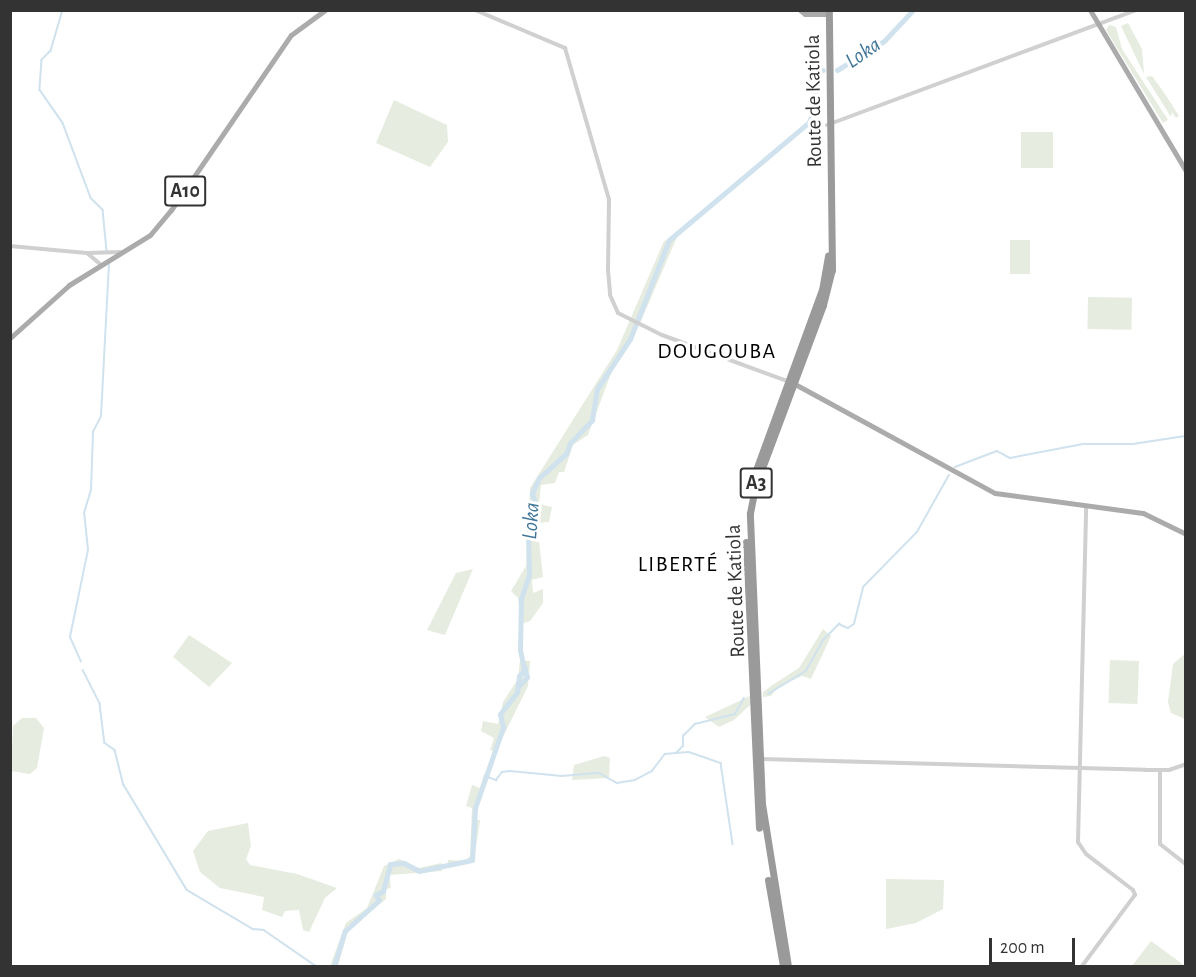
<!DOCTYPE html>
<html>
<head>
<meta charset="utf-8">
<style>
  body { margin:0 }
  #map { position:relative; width:1196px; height:977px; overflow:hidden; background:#fff; font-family:"Alegreya Sans",sans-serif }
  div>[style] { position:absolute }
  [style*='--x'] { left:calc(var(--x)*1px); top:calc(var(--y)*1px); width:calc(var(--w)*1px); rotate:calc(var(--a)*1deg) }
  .green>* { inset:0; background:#e6ecdf; transform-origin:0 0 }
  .stream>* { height:1.5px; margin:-0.75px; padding:0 0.75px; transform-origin:0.75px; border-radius:0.75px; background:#cfe2ee }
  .river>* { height:5px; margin:-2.5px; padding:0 2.5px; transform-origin:2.5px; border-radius:2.5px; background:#cfe2ee }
  .minor>* { height:4px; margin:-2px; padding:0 2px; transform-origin:2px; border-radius:2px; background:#d0d0d0 }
  .major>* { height:5px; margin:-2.5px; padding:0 2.5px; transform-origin:2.5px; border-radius:2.5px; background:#ababab }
  .highway>* { height:7px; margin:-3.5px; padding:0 3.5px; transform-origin:3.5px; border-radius:3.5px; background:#9a9a9a }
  span { translate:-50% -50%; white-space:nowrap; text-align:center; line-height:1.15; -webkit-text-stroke:6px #fff; paint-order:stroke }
  .shield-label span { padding:2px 4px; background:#fff; border:2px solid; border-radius:4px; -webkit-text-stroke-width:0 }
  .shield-label { font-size:20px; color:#333; font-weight:700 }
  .street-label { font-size:21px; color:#333 }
  .water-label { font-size:22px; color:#3f7597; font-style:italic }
  .neighbourhood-label { font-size:22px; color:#000; letter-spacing:1.5px }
  .frame { position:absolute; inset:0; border:12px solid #333; pointer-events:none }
  .scale { position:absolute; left:989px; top:938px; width:86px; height:27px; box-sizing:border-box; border:3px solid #333; border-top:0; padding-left:8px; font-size:18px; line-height:21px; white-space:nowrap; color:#333; -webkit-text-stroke:4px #fff; paint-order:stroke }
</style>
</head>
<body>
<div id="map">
  <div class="green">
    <i style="clip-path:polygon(1128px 23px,1142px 49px,1144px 74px,1121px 26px)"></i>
    <i style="clip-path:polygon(1109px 25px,1116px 27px,1122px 49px,1168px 120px,1163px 123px,1106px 30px)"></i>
    <i style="clip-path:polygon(1152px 76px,1165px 94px,1179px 116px,1176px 118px,1172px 112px,1171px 117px,1146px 77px)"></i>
    <i style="clip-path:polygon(394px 100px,447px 125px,448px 142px,430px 167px,376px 143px)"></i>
    <i style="left:1021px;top:132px;width:32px;height:36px"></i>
    <i style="clip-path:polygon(677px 237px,641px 321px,637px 323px,612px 371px,588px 435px,573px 445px,564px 472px,559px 472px,555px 483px,541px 485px,539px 504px,552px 507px,549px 522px,537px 523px,543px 577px,532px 580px,533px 593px,543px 589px,543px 603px,530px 621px,521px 624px,518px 598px,511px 591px,526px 566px,530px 488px,617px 350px,664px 241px)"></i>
    <i style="left:1010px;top:240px;width:20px;height:34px"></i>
    <i style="left:1088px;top:297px;width:44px;height:32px;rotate:1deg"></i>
    <i style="clip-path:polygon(473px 569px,445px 635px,427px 630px,456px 573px)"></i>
    <i style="clip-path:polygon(823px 629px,831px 636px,811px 679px,802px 676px,778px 687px,771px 696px,763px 697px,763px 692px,774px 684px,799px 668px)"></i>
    <i style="clip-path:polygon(189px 635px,232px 663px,209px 687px,173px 657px)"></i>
    <i style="clip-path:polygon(1185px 654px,1185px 719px,1171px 713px,1168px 702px,1173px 664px)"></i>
    <i style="clip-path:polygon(520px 660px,530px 661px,528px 686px,500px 743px,494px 751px,490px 750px,494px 738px,481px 731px,483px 721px,498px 724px,503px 702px,518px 679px)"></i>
    <i style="left:1110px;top:660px;width:29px;height:43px;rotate:2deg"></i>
    <i style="clip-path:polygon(750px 696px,751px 704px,734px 720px,719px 727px,705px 717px)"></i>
    <i style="clip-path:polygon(22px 718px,36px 718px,44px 728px,37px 768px,30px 774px,11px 771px,13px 726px)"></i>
    <i style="clip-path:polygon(604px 756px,610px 758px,609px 778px,572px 780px,574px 765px)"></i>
    <i style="clip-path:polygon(484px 774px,490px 775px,476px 807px,476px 820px,480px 820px,474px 860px,448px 866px,448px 860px,465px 861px,470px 856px,472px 808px,466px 806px,472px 785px,480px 788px)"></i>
    <i style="clip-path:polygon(248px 823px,251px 846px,246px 859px,250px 865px,297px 874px,337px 888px,325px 898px,309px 932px,303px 930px,299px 910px,285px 911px,282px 917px,262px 910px,264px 897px,220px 888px,200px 872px,193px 851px,208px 831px)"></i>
    <i style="clip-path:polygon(399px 859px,419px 868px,441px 863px,442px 871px,389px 875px,391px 888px,386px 889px,386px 899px,348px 931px,338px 966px,330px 966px,346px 923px,367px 908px,384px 866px)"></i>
    <i style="clip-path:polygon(886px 879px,944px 880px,943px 909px,916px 923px,886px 929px)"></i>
    <i style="clip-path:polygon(1151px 941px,1185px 966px,1132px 966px)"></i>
  </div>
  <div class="stream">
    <i style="--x:63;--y:10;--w:43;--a:106.3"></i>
    <i style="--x:51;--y:51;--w:13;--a:135"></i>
    <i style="--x:42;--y:60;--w:30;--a:94"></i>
    <i style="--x:40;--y:90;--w:40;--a:55.1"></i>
    <i style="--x:63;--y:123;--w:80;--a:69.5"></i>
    <i style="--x:91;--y:198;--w:17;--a:45"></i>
    <i style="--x:103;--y:210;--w:41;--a:84.4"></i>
    <i style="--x:955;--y:467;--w:45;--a:-20.9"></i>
    <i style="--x:997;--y:451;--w:15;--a:28"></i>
    <i style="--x:1010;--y:458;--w:74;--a:-10.9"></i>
    <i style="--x:1083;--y:444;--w:50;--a:0"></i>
    <i style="--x:1133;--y:444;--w:54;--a:-8.6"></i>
    <i style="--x:81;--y:662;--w:27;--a:-114"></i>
    <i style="--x:70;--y:637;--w:89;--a:-78.3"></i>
    <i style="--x:88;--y:550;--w:37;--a:-96"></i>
    <i style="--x:84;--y:513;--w:24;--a:-73"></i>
    <i style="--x:91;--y:490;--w:58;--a:-88"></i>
    <i style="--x:93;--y:432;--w:18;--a:-63"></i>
    <i style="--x:101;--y:416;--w:151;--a:-87"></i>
    <i style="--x:83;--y:670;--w:38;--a:63"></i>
    <i style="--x:100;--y:704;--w:39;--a:83"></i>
    <i style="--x:105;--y:743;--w:12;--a:35"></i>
    <i style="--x:115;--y:750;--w:36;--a:76"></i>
    <i style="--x:124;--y:785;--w:122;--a:59"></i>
    <i style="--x:187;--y:890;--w:77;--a:30.6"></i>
    <i style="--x:253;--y:929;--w:11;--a:5"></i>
    <i style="--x:264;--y:930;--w:63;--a:34.7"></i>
    <i style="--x:768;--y:694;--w:44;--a:-31.2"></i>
    <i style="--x:806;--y:671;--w:35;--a:-61"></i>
    <i style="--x:823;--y:640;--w:23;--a:-45"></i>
    <i style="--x:839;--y:624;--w:10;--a:24"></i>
    <i style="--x:848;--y:628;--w:7;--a:-34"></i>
    <i style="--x:854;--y:624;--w:38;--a:-76"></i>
    <i style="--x:863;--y:587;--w:77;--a:-45.5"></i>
    <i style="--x:917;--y:532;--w:65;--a:-60.7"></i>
    <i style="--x:676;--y:753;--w:13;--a:-4"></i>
    <i style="--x:689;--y:752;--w:34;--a:19"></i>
    <i style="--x:721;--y:763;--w:82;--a:81.6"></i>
    <i style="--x:488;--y:777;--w:9;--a:21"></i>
    <i style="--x:496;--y:780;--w:10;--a:-53"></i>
    <i style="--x:502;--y:772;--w:8;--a:-7"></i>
    <i style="--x:510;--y:771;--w:52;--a:5.5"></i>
    <i style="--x:562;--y:776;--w:37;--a:-5"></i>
    <i style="--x:599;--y:773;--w:21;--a:29"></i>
    <i style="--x:617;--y:783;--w:18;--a:-9"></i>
    <i style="--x:635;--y:780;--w:19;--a:-28"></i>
    <i style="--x:652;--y:771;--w:21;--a:-53"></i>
    <i style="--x:665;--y:754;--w:11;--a:-5"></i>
    <i style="--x:676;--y:753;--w:10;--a:-45"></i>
    <i style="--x:683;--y:746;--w:10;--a:-90"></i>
    <i style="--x:683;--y:736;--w:17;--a:-45"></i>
    <i style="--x:695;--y:724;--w:41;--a:-14"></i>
    <i style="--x:735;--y:714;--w:18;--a:-61"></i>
  </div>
  <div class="river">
    <i style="--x:837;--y:70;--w:55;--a:-31.7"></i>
    <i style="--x:884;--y:41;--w:42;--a:-46.9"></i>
    <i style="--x:518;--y:687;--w:13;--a:-48"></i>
    <i style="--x:527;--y:677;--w:11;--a:-105"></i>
    <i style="--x:334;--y:966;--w:37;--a:-73"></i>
    <i style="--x:345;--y:931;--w:46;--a:-42.4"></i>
    <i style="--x:379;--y:900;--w:6;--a:-121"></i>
    <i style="--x:376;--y:895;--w:8;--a:-30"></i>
    <i style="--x:383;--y:891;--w:28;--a:-75"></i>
    <i style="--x:390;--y:864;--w:14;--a:-4"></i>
    <i style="--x:404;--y:863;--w:17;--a:28"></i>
    <i style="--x:419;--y:871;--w:54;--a:-11.7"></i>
    <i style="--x:472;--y:860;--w:52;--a:-86.7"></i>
    <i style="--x:475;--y:808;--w:86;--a:-70.9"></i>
    <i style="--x:503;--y:727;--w:13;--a:-103"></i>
    <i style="--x:500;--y:714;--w:28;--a:-52"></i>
    <i style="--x:517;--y:692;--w:16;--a:-83"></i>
    <i style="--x:519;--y:676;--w:8;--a:-50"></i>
    <i style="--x:524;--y:670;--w:20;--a:-101"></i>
    <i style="--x:520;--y:650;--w:51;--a:-88.9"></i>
    <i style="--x:521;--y:599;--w:25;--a:-72"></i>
    <i style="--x:529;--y:575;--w:42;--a:-91.4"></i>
    <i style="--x:528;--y:533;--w:31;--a:-77"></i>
    <i style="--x:535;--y:503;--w:10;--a:-107"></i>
    <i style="--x:532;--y:493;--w:17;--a:-65"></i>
    <i style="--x:539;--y:478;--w:36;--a:-42"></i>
    <i style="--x:566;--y:454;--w:12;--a:-70"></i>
    <i style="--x:570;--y:443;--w:32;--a:-46"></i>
    <i style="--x:592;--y:420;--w:31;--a:-81"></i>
    <i style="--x:597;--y:389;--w:60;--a:-56.6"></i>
    <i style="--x:630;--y:339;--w:106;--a:-68.5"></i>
    <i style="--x:669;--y:240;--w:183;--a:-40.1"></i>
    <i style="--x:809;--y:122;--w:18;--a:-68"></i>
    <i style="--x:816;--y:105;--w:33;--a:-93"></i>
    <i style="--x:814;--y:72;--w:9;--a:-13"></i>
  </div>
  <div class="minor">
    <i style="--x:475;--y:10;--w:98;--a:22.9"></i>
    <i style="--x:565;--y:48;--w:157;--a:73.8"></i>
    <i style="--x:609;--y:199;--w:71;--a:90.8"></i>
    <i style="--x:608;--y:270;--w:25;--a:85"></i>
    <i style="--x:610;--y:295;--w:20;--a:66"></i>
    <i style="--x:618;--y:313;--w:49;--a:26.6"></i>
    <i style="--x:662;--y:335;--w:136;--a:20.2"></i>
    <i style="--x:827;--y:125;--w:331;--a:-20.4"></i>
    <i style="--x:10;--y:246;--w:77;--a:5.2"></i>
    <i style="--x:87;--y:253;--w:17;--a:40"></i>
    <i style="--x:88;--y:253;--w:32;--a:-2"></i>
    <i style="--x:759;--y:759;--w:387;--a:1.6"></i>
    <i style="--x:1146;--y:770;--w:23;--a:0"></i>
    <i style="--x:1169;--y:770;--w:18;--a:-19"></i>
    <i style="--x:1160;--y:770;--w:74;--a:90"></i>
    <i style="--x:1160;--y:844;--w:33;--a:38"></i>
    <i style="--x:1082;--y:966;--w:89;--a:-53.3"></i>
    <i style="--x:1135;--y:895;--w:5;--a:-112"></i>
    <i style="--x:1133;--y:890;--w:59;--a:-142.5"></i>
    <i style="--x:1086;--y:854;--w:14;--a:-124"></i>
    <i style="--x:1078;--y:842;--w:336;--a:-88.6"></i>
  </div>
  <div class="major">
    <i style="--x:800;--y:10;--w:6;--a:39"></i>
    <i style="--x:805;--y:14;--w:24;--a:0"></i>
    <i style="--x:1090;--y:10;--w:187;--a:59.2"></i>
    <i style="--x:10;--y:338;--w:79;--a:-41.9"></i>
    <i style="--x:69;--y:285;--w:95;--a:-31.7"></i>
    <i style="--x:150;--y:235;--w:33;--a:-50"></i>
    <i style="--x:171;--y:210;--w:212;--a:-55.6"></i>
    <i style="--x:291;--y:35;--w:42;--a:-36.3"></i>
    <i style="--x:793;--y:383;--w:230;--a:28.6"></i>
    <i style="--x:995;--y:493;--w:149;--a:7.7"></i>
    <i style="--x:1143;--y:513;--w:48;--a:26"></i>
  </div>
  <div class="highway">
    <i style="--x:749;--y:489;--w:212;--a:-69.9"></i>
    <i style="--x:822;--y:290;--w:35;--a:-80"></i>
    <i style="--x:746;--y:542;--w:286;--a:87.4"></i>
    <i style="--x:768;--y:880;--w:87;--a:80.1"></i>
    <i style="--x:788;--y:966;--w:164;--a:-99.1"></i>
    <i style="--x:762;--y:804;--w:291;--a:-92.4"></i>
    <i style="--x:750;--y:513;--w:26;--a:-79"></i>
    <i style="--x:755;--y:487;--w:194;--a:-69.5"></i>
    <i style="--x:823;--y:305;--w:36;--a:-76"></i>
    <i style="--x:832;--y:270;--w:260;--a:-90.7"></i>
  </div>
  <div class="shield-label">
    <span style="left:185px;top:191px">A10</span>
    <span style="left:756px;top:483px">A3</span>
  </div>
  <div class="street-label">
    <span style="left:814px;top:101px;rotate:-91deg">Route de Katiola</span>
    <span style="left:736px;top:591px;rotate:-92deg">Route de Katiola</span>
  </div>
  <div class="water-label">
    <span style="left:863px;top:53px;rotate:-34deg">Loka</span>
    <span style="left:531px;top:521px;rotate:-86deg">Loka</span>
  </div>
  <div class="neighbourhood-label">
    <span style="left:717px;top:352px">DOUGOUBA</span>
    <span style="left:678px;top:565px">LIBERTÉ</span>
  </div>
  <div class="frame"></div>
  <div class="scale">200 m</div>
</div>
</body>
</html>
